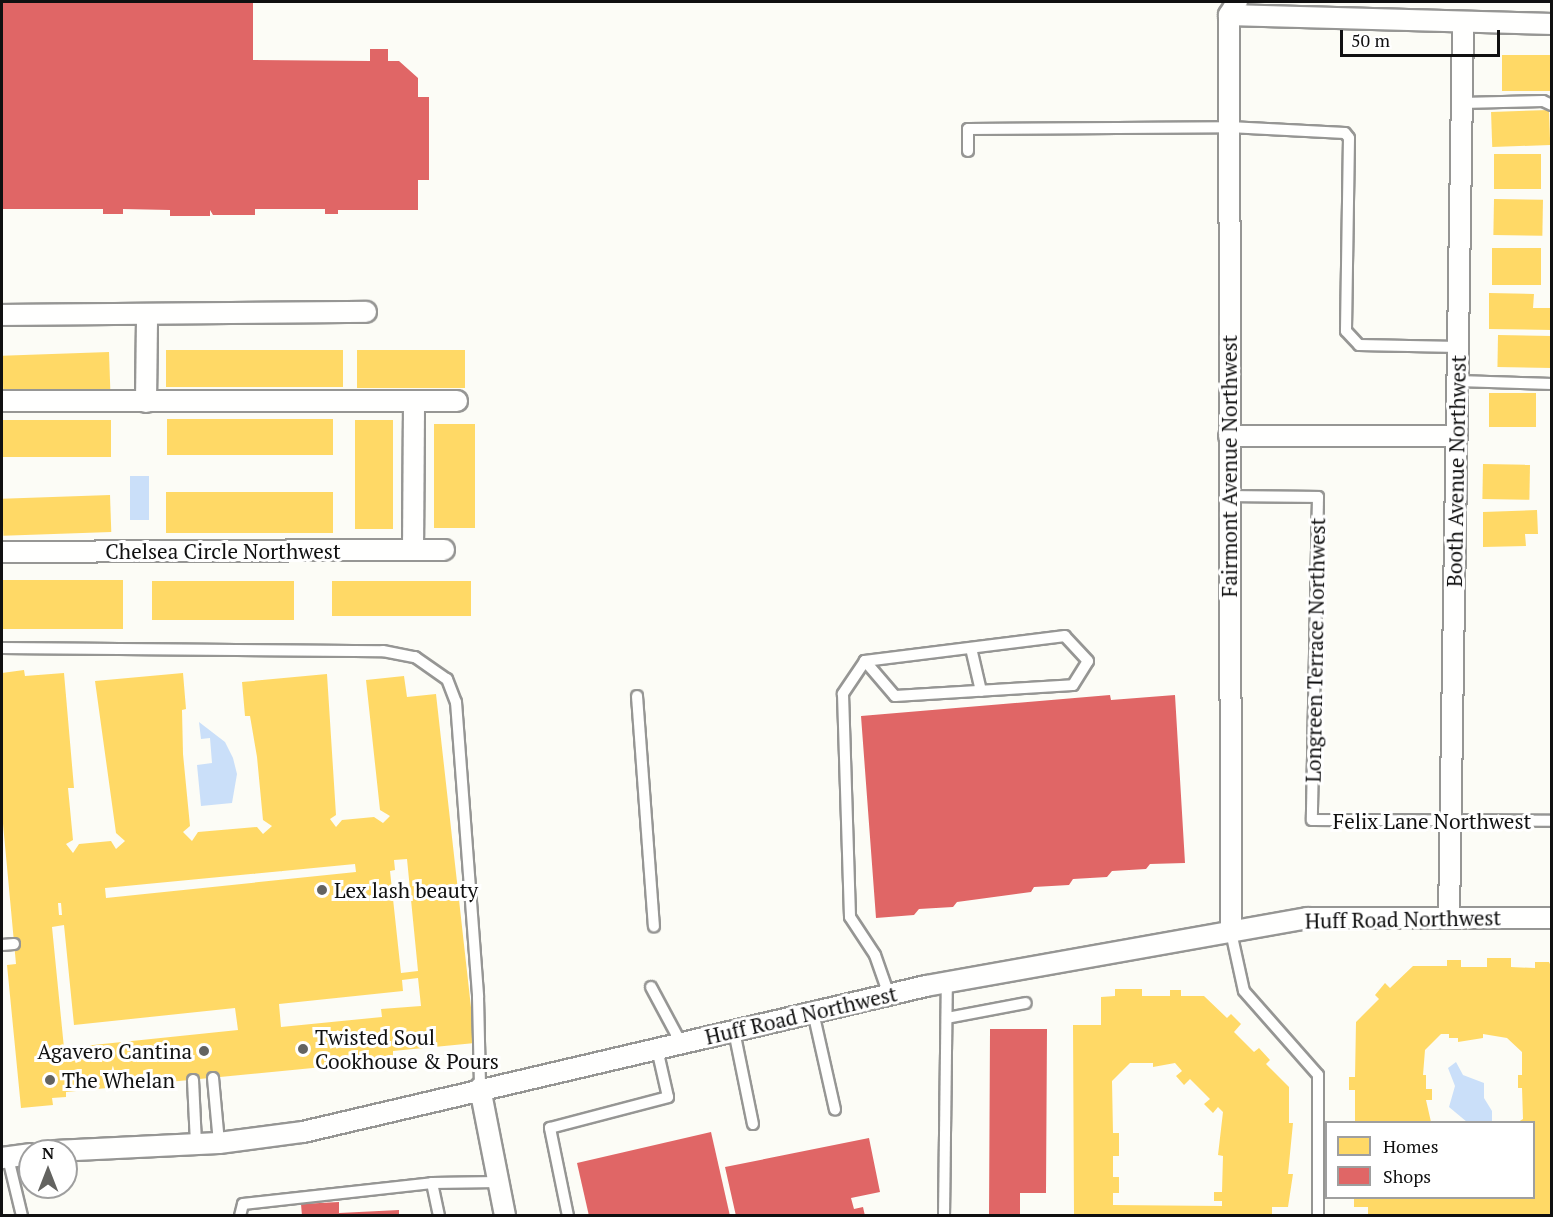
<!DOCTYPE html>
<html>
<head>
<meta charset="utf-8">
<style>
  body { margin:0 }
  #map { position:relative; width:1553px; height:1217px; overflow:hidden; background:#fcfcf6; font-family:"PT Serif",serif }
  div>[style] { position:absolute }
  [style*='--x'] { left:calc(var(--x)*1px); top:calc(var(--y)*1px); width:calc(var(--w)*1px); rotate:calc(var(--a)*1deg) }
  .water>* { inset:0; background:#cadff9; transform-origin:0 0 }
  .homes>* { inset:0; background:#ffd966; transform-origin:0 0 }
  .shops>* { inset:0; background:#e06666 }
  .roads { filter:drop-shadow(2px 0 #969694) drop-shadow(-2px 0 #969694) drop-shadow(0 2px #969694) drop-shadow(0 -2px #969694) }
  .service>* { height:10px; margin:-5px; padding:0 5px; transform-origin:5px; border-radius:5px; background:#fffffe }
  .minor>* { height:20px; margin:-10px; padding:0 10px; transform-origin:10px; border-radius:10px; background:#fffffe }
  .dots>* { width:16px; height:16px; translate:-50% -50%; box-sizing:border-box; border:3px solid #fff; border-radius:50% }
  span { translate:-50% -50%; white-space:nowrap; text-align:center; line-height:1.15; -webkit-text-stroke:6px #fff; paint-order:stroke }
  .street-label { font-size:21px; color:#101010 }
  .poi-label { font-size:21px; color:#101010 }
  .left { translate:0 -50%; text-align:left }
  .right { translate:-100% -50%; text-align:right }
  .frame { position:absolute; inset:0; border:3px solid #101010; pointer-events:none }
  .legend { position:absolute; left:1325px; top:1121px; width:210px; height:78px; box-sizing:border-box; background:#fff; border:2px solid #9f9f9f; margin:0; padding:8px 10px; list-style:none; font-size:18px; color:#101010 }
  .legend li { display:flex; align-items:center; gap:12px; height:30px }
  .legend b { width:30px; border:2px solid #9f9f9f }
  .north { position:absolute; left:18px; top:1139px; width:60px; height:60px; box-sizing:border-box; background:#fff; border:2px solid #9f9f9f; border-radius:50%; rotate:0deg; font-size:16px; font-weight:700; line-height:24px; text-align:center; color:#101010 }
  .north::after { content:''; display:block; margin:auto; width:21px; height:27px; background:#636360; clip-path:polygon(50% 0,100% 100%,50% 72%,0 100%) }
  .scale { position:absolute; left:1340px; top:30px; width:160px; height:27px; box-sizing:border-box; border:3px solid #101010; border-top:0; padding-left:8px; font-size:18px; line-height:21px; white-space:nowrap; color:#101010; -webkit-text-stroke:4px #fff; paint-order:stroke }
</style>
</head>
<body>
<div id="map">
  <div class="water">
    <i style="left:130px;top:476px;width:19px;height:44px"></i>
    <i style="clip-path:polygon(199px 722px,225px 742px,233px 758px,237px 774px,232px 803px,201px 806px,197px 765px,212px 763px,210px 738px,201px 739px)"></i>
    <i style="clip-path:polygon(1456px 1062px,1463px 1075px,1484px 1083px,1484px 1098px,1492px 1111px,1492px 1122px,1467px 1122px,1449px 1107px,1455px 1086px,1448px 1068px)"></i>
  </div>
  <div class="homes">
    <i style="left:1502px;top:55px;width:50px;height:36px"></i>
    <i style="left:1549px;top:110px;width:35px;height:58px;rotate:88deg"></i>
    <i style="left:1494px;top:154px;width:47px;height:35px"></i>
    <i style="left:1494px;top:199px;width:49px;height:36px;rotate:1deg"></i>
    <i style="left:1492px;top:248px;width:49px;height:37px"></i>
    <i style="clip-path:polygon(1489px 293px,1534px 294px,1533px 308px,1552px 308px,1552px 330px,1489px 329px)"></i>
    <i style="left:1498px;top:335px;width:54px;height:32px;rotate:1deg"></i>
    <i style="left:343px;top:350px;width:37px;height:177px;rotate:90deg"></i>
    <i style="left:357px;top:350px;width:108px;height:38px"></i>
    <i style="left:109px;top:352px;width:37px;height:107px;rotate:88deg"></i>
    <i style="left:1489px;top:393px;width:47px;height:34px"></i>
    <i style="left:167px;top:419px;width:166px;height:36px"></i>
    <i style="left:2px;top:420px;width:109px;height:37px"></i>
    <i style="left:355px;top:420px;width:38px;height:109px"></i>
    <i style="left:434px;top:424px;width:41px;height:104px"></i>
    <i style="left:1483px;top:464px;width:47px;height:35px;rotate:1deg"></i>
    <i style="left:166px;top:492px;width:167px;height:41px"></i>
    <i style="left:110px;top:495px;width:37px;height:108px;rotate:88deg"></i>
    <i style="clip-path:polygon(1537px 510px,1538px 534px,1525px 534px,1526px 546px,1483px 547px,1483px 512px)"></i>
    <i style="left:2px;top:580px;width:121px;height:49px"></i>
    <i style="left:152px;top:581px;width:142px;height:39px"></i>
    <i style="left:332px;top:581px;width:139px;height:35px"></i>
    <i style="clip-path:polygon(evenodd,24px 670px,25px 676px,64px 673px,74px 788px,68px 788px,73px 840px,66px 844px,73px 853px,79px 844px,111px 841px,116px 849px,125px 841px,116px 833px,95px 681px,183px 673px,186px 709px,182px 710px,183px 754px,190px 826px,183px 832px,192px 841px,198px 832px,257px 827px,263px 834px,272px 826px,263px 820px,257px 757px,250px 716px,245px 716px,242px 682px,327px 674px,336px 815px,330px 819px,336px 827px,342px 820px,374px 817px,383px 823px,390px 816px,380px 810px,366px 680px,404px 676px,407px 697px,436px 694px,475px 1043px,393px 1051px,393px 1058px,364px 1063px,66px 1092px,66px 1097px,52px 1098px,53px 1105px,21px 1108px,7px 965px,16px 964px,2px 813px,2px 673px,24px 670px,407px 859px,418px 971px,401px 973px,390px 871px,395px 870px,394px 860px,407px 859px,24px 670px,355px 864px,356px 872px,106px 898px,105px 888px,355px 864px,24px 670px,58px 903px,61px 903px,62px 915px,59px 915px,58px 903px,24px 670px,64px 925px,74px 1025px,235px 1008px,238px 1030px,64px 1048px,52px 927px,64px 925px,24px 670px,418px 978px,421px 1006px,381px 1009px,382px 1017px,281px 1027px,279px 1004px,403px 991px,402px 980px,418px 978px)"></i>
    <i style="clip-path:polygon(1487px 958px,1511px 958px,1511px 967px,1535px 968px,1535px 962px,1549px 962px,1552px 968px,1552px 1216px,1368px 1216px,1368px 1207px,1354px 1207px,1354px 1198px,1534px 1198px,1534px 1122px,1518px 1122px,1523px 1119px,1522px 1088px,1518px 1088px,1518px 1075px,1522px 1075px,1522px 1052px,1507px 1038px,1483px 1034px,1483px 1038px,1458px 1042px,1458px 1038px,1449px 1038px,1449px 1034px,1441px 1034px,1425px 1050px,1423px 1075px,1426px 1075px,1426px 1089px,1432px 1089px,1432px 1100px,1426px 1100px,1431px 1122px,1355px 1122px,1355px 1090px,1349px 1090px,1349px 1077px,1355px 1077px,1356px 1022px,1379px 999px,1375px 995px,1385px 983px,1390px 988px,1413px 966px,1447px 966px,1447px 960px,1461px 960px,1461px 967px,1487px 967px)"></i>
    <i style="clip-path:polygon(evenodd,1115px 989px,1142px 989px,1142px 996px,1170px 996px,1170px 990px,1181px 990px,1181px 996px,1204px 996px,1227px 1018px,1231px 1014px,1241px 1024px,1234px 1032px,1254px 1052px,1259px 1048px,1270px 1060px,1266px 1064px,1289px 1087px,1289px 1123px,1293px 1123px,1288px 1174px,1293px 1174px,1288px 1207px,1272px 1207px,1272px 1216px,1074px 1215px,1073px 1025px,1101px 1025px,1101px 997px,1115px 996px,1115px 989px,1130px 1063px,1153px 1063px,1153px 1067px,1175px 1063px,1182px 1071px,1176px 1076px,1184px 1085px,1190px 1079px,1210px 1099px,1204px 1104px,1213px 1113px,1218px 1107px,1223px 1112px,1218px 1155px,1223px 1156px,1222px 1192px,1214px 1192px,1214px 1201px,1222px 1201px,1222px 1206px,1113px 1205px,1113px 1193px,1119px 1193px,1119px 1177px,1113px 1177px,1113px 1156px,1119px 1156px,1119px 1133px,1113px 1133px,1112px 1081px,1130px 1063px)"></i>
  </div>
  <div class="shops">
    <i style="clip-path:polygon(2px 2px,253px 2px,253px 60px,370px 61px,370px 49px,388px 49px,388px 61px,399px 61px,418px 78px,418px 97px,429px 97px,429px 180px,418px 180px,418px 210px,338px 210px,338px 214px,325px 214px,325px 209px,255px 209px,255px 215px,213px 215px,210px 210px,210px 216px,170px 216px,170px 210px,123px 209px,123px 214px,103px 214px,103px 209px,2px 209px)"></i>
    <i style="clip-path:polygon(1110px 695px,1111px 700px,1175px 695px,1185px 863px,1150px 864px,1146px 869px,1112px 871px,1107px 877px,1073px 879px,1069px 885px,1034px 887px,1031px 892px,957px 902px,953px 907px,919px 909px,914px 915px,876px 918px,861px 716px)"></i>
    <i style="clip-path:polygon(990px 1029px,1047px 1029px,1046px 1193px,1020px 1193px,1020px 1216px,989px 1216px)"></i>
    <i style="clip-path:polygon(711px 1132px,730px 1216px,589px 1216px,577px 1163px)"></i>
    <i style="clip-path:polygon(869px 1138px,880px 1192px,851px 1198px,854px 1209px,863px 1207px,865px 1216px,736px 1216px,725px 1167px)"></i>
    <i style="clip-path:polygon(339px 1202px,339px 1213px,399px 1210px,399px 1216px,302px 1216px,301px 1204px)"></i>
  </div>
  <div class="roads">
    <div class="service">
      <i style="--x:1462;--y:103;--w:81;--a:-1.4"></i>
      <i style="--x:1543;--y:101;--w:10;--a:24"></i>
      <i style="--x:968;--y:151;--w:22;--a:-90"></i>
      <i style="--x:968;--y:129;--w:261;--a:-0.4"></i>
      <i style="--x:1229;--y:127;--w:116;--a:3"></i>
      <i style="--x:1345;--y:133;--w:6;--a:51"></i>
      <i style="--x:1349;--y:138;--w:193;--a:90.9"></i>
      <i style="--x:1346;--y:331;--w:19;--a:47"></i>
      <i style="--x:1359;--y:345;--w:100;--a:1.1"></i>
      <i style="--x:1458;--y:381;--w:94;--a:1.8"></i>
      <i style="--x:1229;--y:496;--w:89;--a:0.6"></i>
      <i style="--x:1318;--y:497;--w:323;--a:91.1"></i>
      <i style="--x:1312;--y:820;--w:240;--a:0.2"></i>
      <i style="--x:2;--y:648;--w:381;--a:0.5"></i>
      <i style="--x:383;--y:651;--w:33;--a:11"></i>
      <i style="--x:415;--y:657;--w:39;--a:35"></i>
      <i style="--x:447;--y:679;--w:25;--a:69"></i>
      <i style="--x:456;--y:702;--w:296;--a:85.7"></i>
      <i style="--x:478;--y:997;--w:91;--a:88.7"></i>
      <i style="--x:971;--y:648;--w:44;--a:76.9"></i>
      <i style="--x:865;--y:661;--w:46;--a:49.4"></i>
      <i style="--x:895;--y:696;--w:178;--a:-3.5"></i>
      <i style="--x:1073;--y:685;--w:28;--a:-58"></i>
      <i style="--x:1088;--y:661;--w:34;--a:-133"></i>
      <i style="--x:1065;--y:636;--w:202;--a:172.9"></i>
      <i style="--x:865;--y:661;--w:40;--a:124"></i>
      <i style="--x:843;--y:694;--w:223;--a:88.2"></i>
      <i style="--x:850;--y:917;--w:45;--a:56.7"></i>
      <i style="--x:875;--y:955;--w:42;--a:70.7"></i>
      <i style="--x:637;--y:696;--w:231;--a:85.8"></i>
      <i style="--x:1231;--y:932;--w:60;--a:77.6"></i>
      <i style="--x:1244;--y:991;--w:112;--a:48.6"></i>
      <i style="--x:1318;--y:1075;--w:141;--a:90"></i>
      <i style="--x:2;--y:945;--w:12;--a:-5"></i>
      <i style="--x:651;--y:987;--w:64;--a:61.8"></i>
      <i style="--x:813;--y:1012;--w:100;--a:77.3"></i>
      <i style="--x:947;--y:1018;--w:80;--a:-10.8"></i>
      <i style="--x:734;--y:1031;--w:95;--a:78.5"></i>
      <i style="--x:213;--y:1078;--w:65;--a:84.7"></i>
      <i style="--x:193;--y:1080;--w:64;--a:87.3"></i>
      <i style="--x:8;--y:1158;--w:60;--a:76.4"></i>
      <i style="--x:432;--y:1183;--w:34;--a:78"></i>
      <i style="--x:240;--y:1216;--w:12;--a:-76"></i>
      <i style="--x:243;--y:1204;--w:190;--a:-6.3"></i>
      <i style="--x:432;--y:1183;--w:66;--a:-0.9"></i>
      <i style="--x:568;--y:1216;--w:90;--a:-101.6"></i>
      <i style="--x:550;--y:1128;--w:122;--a:-14.7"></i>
      <i style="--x:668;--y:1097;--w:49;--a:-102.9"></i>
      <i style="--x:944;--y:1216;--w:234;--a:-89.3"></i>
    </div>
    <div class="minor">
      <i style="--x:1229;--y:15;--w:323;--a:1.6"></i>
      <i style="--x:2;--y:315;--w:364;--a:-0.5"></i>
      <i style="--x:2;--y:401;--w:455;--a:0"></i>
      <i style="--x:146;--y:402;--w:88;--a:-89.3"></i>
      <i style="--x:1229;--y:436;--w:227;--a:0"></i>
      <i style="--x:413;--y:550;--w:148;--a:-89.6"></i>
      <i style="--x:2;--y:552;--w:442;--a:-0.3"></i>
      <i style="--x:1449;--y:918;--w:894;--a:-89.1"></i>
      <i style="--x:1231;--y:932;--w:917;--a:-90.12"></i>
      <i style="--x:1229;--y:15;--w:15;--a:-58"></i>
      <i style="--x:480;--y:1088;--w:130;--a:78.9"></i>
      <i style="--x:55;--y:1151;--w:164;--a:-2.8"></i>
      <i style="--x:219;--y:1143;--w:85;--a:-7.5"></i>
      <i style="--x:303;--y:1132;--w:640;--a:-13.19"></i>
      <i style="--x:926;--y:986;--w:387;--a:-10.1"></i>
      <i style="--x:1307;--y:918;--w:245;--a:0"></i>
      <i style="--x:2;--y:1158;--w:28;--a:-8"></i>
    </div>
  </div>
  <div class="dots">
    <i style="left:322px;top:890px;background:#636360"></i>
    <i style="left:303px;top:1049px;background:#636360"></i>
    <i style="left:204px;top:1051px;background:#636360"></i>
    <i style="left:50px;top:1080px;background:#636360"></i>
  </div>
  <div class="street-label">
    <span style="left:1229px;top:466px;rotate:-90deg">Fairmont Avenue Northwest</span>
    <span style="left:1456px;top:471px;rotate:-89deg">Booth Avenue Northwest</span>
    <span style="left:223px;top:551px">Chelsea Circle Northwest</span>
    <span style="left:1315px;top:650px;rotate:-89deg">Longreen Terrace Northwest</span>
    <span style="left:1432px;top:821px">Felix Lane Northwest</span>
    <span style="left:1403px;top:919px;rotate:-1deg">Huff Road Northwest</span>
    <span style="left:801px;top:1015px;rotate:-13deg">Huff Road Northwest</span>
  </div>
  <div class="poi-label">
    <span class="left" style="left:334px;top:890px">Lex lash beauty</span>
    <span class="left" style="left:315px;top:1049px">Twisted Soul<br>Cookhouse &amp; Pours</span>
    <span class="right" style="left:192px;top:1051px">Agavero Cantina</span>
    <span class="left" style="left:62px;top:1080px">The Whelan</span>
  </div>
  <div class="frame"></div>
  <ul class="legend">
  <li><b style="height:16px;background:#ffd966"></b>Homes</li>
  <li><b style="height:16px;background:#e06666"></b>Shops</li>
  </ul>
  <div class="north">N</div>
  <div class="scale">50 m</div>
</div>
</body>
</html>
